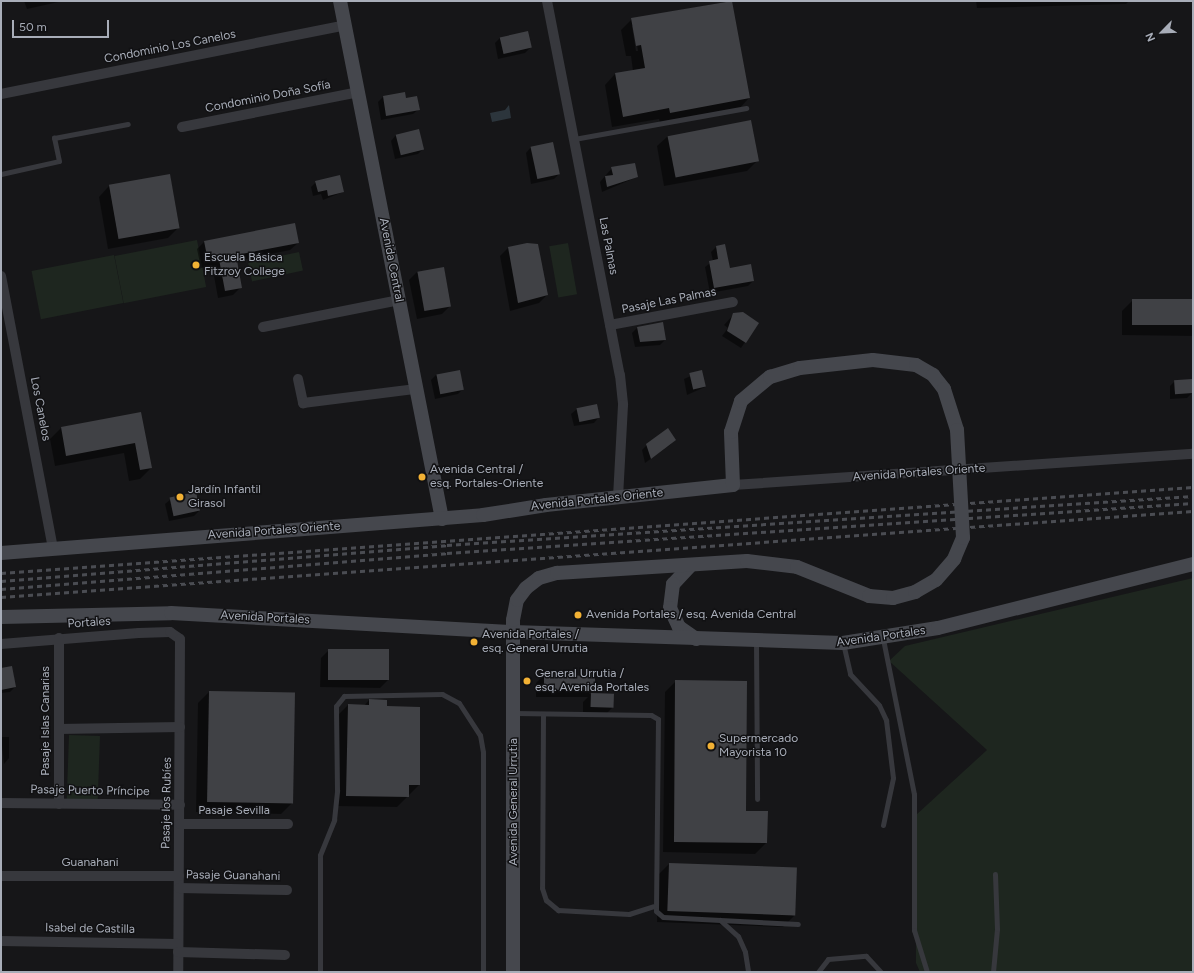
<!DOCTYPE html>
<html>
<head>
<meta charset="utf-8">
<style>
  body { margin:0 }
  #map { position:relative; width:1194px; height:973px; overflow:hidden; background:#161618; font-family:Figtree,sans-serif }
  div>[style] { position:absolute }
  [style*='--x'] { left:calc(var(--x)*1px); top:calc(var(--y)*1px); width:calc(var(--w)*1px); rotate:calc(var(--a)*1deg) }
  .green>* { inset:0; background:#1e261f; transform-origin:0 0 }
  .water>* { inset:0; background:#2c353c }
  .shadow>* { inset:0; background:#0007 }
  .building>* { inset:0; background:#404145; transform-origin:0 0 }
  .lane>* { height:5px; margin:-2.5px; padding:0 2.5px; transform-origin:2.5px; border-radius:2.5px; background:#37383d }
  .street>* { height:10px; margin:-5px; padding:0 5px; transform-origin:5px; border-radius:5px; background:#37383d }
  .secondary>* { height:14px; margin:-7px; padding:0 7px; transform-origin:7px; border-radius:7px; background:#45474d }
  .rail>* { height:3px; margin-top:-1.5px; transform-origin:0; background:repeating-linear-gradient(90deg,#4a4c52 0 5px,transparent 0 9px) }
  .secondary-bridge>* { height:14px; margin:-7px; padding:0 7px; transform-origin:7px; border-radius:7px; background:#45474d }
  .dots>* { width:11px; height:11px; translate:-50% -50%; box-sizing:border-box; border:2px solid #111113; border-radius:50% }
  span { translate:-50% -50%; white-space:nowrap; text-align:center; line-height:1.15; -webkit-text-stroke:3px #111113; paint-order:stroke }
  .street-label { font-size:12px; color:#a8adb8 }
  .poi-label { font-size:12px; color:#a8adb8 }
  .left { translate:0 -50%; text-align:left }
  .frame { position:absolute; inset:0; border:2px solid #a8adb8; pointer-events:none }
  .north { position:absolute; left:1142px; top:12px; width:40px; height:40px; -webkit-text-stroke:3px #111113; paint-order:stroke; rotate:246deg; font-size:11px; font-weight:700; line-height:16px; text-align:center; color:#a8adb8 }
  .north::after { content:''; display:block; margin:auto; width:14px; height:18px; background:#a8adb8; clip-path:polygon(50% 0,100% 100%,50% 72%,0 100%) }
  .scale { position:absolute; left:12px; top:20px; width:97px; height:18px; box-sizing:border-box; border:2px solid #a8adb8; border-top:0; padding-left:5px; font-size:12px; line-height:14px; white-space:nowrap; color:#a8adb8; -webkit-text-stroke:3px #111113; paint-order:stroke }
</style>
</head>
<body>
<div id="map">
  <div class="green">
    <i style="left:197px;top:240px;width:48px;height:84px;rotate:79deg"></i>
    <i style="left:568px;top:243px;width:52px;height:19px;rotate:80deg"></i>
    <i style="left:299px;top:252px;width:19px;height:52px;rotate:78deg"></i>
    <i style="left:114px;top:255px;width:49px;height:84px;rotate:79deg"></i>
    <i style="clip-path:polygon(1193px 578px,1193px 972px,920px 972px,916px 963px,916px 815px,987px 750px,889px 661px,905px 646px)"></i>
    <i style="left:69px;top:735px;width:31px;height:65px;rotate:2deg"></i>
  </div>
  <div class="water">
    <i style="clip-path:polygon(509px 105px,511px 118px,492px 122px,490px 113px,505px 110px)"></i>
  </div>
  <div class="shadow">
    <i style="clip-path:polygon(24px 1px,63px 1px,27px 9px)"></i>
    <i style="clip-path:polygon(evenodd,731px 1px,749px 98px,739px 109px,660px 123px,659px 119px,612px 127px,605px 85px,615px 74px,633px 71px,631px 56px,626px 56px,621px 30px,632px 19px,731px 1px,632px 26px,634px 26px,638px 51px,636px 51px,632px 26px)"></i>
    <i style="clip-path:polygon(976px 1px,1129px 1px,1126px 4px,977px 8px)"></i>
    <i style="clip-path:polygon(500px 38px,530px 48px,525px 53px,498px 59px,495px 43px)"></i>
    <i style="clip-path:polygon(383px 97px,405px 99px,419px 109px,413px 114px,381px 120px,378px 102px)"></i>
    <i style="clip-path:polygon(396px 135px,423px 149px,418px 154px,395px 159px,391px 141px)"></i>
    <i style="clip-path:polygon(668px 136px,758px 160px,747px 171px,664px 186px,657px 146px)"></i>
    <i style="clip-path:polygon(531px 147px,559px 174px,554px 179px,531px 184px,526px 153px)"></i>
    <i style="clip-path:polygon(612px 168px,637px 177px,602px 192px,600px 182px)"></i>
    <i style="clip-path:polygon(316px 182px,343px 192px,323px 200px,321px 194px,313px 196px,311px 187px)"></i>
    <i style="clip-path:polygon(109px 186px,179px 227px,168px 238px,108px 249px,99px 197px)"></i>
    <i style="clip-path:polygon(204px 242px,298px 243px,290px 250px,236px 261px,241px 287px,233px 295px,218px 298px,212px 265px,201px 268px,197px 249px)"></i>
    <i style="clip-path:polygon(716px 247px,729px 270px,753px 281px,748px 286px,710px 293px,705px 267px,713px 261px,711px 252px)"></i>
    <i style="clip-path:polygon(508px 248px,547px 295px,539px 303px,510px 311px,500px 256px)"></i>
    <i style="clip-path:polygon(417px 272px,450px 306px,442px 314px,417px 319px,409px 280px)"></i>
    <i style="clip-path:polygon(1133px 300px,1193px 300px,1193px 336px,1122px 335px,1122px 311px)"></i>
    <i style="clip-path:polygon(734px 314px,758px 323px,741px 348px,722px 336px,728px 328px,724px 325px)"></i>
    <i style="clip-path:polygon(662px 323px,665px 340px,660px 345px,635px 347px,632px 333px,637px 328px)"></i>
    <i style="clip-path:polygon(702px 371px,705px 387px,687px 395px,684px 379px)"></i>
    <i style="clip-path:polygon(436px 375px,463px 389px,458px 394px,435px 399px,431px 380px)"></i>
    <i style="clip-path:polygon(1175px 381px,1192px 393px,1187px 398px,1170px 399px,1170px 386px)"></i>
    <i style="clip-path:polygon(577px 409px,599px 417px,594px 423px,574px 426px,571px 414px)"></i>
    <i style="clip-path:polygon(140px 413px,151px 468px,140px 479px,129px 481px,124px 453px,55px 466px,50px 439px,61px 428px)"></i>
    <i style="clip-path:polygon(675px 440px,670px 445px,645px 463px,642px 450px,647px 445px)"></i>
    <i style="clip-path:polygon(171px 499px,199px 511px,194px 516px,169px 521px,165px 504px)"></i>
    <i style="clip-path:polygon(329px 650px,388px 680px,380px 688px,320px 687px,321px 658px)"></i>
    <i style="clip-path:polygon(1px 669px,15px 687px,10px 692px,1px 693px)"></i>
    <i style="clip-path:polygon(586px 673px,594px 689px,589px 694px,613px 695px,613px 707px,605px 715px,583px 715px,583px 702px,588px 697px,536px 697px,536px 683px,544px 675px,582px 677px)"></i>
    <i style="clip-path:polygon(676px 681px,745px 812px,766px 843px,755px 854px,663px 852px,665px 692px)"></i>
    <i style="clip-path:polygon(209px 692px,292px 803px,281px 814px,196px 812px,198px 703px)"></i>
    <i style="clip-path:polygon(369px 700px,386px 707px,419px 708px,419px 785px,397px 807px,336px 806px,337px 716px,348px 705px,364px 706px)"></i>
    <i style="clip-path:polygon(1px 737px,9px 737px,9px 758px,4px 764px)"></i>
    <i style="clip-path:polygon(669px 864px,794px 916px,783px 927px,657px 922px,658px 875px)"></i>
  </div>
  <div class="building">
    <i style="clip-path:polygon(732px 1px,750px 98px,670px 113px,669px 108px,623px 117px,615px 73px,645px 68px,641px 45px,636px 46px,631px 18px)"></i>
    <i style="left:528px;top:31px;width:17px;height:29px;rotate:77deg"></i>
    <i style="clip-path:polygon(405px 92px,406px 98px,417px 96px,420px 110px,386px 116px,383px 96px)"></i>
    <i style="left:751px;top:120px;width:42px;height:85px;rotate:79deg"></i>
    <i style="left:419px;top:129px;width:21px;height:24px;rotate:76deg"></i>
    <i style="left:553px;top:142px;width:33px;height:23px;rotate:78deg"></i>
    <i style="clip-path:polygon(635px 163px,638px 177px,607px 187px,605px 176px,613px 175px,611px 167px)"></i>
    <i style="left:170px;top:174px;width:55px;height:62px;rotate:80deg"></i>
    <i style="clip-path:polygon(340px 175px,344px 192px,328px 196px,327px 190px,318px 192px,315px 181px)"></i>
    <i style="clip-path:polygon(295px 223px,299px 243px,236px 255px,242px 288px,225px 291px,219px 259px,208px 261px,204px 241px)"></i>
    <i style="clip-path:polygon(527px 243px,538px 244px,548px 295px,518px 303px,508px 247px)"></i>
    <i style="clip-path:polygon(725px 244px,730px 268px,751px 264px,754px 281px,714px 288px,709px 261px,718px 259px,716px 246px)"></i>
    <i style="left:444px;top:267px;width:40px;height:27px;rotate:80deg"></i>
    <i style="left:1132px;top:299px;width:61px;height:26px"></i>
    <i style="clip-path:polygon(743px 312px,759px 323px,746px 343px,727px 331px,733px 313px)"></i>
    <i style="clip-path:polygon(663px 322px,666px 340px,640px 342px,637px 327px)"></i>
    <i style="left:460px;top:370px;width:20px;height:24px;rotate:79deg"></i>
    <i style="left:702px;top:370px;width:17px;height:13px;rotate:77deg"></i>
    <i style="left:1192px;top:379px;width:14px;height:18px;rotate:86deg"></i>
    <i style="left:597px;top:404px;width:14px;height:21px;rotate:78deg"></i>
    <i style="clip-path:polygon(141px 412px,152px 468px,140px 470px,135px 443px,66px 456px,61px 427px)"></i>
    <i style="clip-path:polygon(668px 428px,676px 440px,651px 459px,646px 444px)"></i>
    <i style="left:196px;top:492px;width:19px;height:27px;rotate:78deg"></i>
    <i style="left:328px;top:649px;width:61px;height:31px"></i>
    <i style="clip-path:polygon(12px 666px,16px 687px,1px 690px,1px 668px)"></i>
    <i style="clip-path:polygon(586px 672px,595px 672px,595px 690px,544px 690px,544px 674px,585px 676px)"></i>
    <i style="clip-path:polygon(675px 680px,747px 681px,746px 811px,768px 811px,767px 843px,674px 842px)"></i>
    <i style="left:209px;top:691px;width:86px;height:111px;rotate:1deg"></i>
    <i style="left:591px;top:693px;width:23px;height:14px;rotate:2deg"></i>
    <i style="clip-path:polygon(369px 699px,387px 700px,387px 706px,420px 707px,420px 785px,409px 785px,409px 797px,346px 796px,348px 704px,369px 705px)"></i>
    <i style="left:669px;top:863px;width:128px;height:48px;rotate:2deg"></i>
  </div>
  <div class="lane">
    <i style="--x:574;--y:139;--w:175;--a:-10.2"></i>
    <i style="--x:1;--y:174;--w:59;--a:-12.6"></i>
    <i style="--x:59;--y:161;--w:24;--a:-102"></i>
    <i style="--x:54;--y:138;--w:75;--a:-10.7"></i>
    <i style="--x:883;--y:639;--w:158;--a:78.7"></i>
    <i style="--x:914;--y:794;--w:136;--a:90"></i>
    <i style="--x:914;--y:930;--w:44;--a:72.8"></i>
    <i style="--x:756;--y:642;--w:157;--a:89.6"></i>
    <i style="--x:843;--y:643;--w:32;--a:77"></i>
    <i style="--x:850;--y:674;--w:42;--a:46.9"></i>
    <i style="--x:879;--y:705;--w:17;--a:65"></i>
    <i style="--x:886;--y:720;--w:58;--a:83.1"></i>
    <i style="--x:893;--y:778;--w:48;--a:102"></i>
    <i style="--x:515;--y:713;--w:136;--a:0.8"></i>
    <i style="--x:651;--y:715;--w:8;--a:30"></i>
    <i style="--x:658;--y:719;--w:192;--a:90.6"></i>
    <i style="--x:656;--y:911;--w:9;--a:41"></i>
    <i style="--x:663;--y:917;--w:135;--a:3"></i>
    <i style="--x:543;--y:715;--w:173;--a:90.3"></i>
    <i style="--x:542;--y:888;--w:13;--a:72"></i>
    <i style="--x:546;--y:900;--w:16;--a:40"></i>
    <i style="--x:558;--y:910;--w:71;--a:3.2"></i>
    <i style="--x:629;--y:914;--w:25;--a:-18"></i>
    <i style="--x:720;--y:920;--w:24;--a:42"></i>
    <i style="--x:738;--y:936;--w:17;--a:66"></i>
    <i style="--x:745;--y:952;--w:20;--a:81"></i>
    <i style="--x:320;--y:971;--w:116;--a:-90"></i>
    <i style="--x:320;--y:855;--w:38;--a:-68"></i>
    <i style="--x:334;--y:820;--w:30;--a:-84"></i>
    <i style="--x:337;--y:790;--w:84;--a:-90.7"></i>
    <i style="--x:336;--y:706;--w:13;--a:-51"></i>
    <i style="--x:344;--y:696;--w:98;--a:-1.2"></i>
    <i style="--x:442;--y:694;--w:19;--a:28"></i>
    <i style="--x:459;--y:703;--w:38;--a:57"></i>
    <i style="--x:480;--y:735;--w:17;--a:80"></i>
    <i style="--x:483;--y:752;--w:220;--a:90"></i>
    <i style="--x:818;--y:972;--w:16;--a:-52"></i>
    <i style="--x:828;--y:959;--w:38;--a:-5"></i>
    <i style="--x:866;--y:956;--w:22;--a:47"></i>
    <i style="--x:993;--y:972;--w:43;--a:-84.7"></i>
    <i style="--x:997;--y:929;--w:55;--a:-92.1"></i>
  </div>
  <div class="street">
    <i style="--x:547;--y:1;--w:381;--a:79"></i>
    <i style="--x:620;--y:375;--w:30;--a:84"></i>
    <i style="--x:623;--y:405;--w:93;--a:93.1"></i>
    <i style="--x:1;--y:94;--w:351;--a:-11.3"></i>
    <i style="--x:182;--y:127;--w:179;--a:-11.2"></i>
    <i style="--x:1;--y:276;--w:277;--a:79.2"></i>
    <i style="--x:610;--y:325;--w:125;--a:-10.6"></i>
    <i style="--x:263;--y:327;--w:139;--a:-11.2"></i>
    <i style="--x:298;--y:379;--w:25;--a:78"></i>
    <i style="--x:303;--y:403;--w:114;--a:-7.1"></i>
    <i style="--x:733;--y:485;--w:461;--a:-3.9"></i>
    <i style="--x:1;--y:644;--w:138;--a:-4.6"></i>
    <i style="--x:139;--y:633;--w:31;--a:-2"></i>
    <i style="--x:170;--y:632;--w:12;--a:35"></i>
    <i style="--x:180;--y:639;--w:333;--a:90.3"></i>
    <i style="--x:59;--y:729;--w:121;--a:-0.9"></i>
    <i style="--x:1;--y:803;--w:179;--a:0.6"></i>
    <i style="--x:59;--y:804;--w:166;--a:-90"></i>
    <i style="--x:180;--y:824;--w:108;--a:0"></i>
    <i style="--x:1;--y:876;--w:178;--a:0"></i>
    <i style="--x:179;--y:888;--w:108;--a:1.1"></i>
    <i style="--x:1;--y:941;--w:177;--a:1"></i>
    <i style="--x:178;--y:952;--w:107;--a:1.6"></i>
  </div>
  <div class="secondary">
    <i style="--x:340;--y:1;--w:528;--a:78.86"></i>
    <i style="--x:1;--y:553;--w:483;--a:-4.5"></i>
    <i style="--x:483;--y:515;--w:64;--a:-9"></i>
    <i style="--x:546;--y:505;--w:188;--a:-6.1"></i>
    <i style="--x:733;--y:485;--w:53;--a:-92.2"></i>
    <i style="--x:731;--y:432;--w:33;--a:-72"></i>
    <i style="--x:741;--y:401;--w:38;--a:-40"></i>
    <i style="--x:770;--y:377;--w:31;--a:-17"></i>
    <i style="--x:800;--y:368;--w:73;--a:-6.3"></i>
    <i style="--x:873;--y:360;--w:43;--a:6.6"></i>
    <i style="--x:916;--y:365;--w:20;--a:30"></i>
    <i style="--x:933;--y:375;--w:18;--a:52"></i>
    <i style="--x:944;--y:389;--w:43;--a:72.4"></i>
    <i style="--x:691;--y:565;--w:26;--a:133"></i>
    <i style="--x:673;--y:584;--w:24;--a:97"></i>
    <i style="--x:670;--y:608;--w:21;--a:65"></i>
    <i style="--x:679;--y:627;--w:21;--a:35"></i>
    <i style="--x:1;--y:617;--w:170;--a:-1.3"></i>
    <i style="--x:171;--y:613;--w:343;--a:3.2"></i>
    <i style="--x:513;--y:632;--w:330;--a:1.9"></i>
    <i style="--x:843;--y:643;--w:96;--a:-9"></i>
    <i style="--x:938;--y:628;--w:263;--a:-14.1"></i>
    <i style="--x:513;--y:972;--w:352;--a:-90"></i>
    <i style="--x:513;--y:620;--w:20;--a:-79"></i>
    <i style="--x:517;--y:600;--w:15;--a:-53"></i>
    <i style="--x:526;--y:588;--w:16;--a:-38"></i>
    <i style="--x:539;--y:578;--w:19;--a:-16"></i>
    <i style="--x:557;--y:573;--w:190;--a:-3.6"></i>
    <i style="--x:747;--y:561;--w:50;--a:6.8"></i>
    <i style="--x:797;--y:567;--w:78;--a:21.9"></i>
    <i style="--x:869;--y:596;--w:24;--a:5"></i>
    <i style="--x:893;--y:598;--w:23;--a:-15"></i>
    <i style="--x:915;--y:592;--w:24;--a:-30"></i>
    <i style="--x:936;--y:580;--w:28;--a:-49"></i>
    <i style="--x:954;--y:559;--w:23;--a:-67"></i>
  </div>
  <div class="rail">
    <i style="--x:1;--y:573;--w:1195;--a:-4.13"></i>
    <i style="--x:1;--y:581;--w:447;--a:-4.6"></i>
    <i style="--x:447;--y:545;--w:748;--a:-3.76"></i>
    <i style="--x:1;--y:589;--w:447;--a:-4.6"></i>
    <i style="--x:447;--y:553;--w:748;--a:-3.83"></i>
    <i style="--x:1;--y:597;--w:1195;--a:-4.13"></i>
  </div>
  <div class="secondary-bridge">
    <i style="--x:957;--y:430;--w:108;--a:86.8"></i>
  </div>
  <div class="dots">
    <i style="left:196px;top:265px;background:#f2b134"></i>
    <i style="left:422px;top:477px;background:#f2b134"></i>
    <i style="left:180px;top:497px;background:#f2b134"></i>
    <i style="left:578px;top:615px;background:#f2b134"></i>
    <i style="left:474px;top:642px;background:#f2b134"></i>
    <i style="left:527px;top:681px;background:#f2b134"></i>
    <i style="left:711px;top:746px;background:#f2b134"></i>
  </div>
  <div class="street-label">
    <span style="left:170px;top:47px;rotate:-11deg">Condominio Los Canelos</span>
    <span style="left:268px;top:97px;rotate:-11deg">Condominio Doña Sofía</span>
    <span style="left:608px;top:246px;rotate:79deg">Las Palmas</span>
    <span style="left:391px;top:260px;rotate:79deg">Avenida Central</span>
    <span style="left:669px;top:301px;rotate:-11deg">Pasaje Las Palmas</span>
    <span style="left:40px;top:409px;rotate:79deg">Los Canelos</span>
    <span style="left:919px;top:473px;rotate:-4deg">Avenida Portales Oriente</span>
    <span style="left:597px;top:500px;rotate:-6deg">Avenida Portales Oriente</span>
    <span style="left:274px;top:531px;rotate:-4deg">Avenida Portales Oriente</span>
    <span style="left:265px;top:618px;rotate:3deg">Avenida Portales</span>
    <span style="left:89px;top:623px;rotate:-4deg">Portales</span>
    <span style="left:881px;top:637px;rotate:-8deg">Avenida Portales</span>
    <span style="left:46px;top:721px;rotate:-90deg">Pasaje Islas Canarias</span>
    <span style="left:90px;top:791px;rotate:1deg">Pasaje Puerto Príncipe</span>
    <span style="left:514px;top:802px;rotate:-90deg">Avenida General Urrutia</span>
    <span style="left:167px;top:803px;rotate:-89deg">Pasaje los Rubíes</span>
    <span style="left:234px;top:811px">Pasaje Sevilla</span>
    <span style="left:90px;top:863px">Guanahani</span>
    <span style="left:233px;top:876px;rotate:1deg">Pasaje Guanahani</span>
    <span style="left:90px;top:929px;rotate:1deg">Isabel de Castilla</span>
  </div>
  <div class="poi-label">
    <span class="left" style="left:204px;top:265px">Escuela Básica<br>Fitzroy College</span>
    <span class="left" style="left:430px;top:477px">Avenida Central /<br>esq. Portales-Oriente</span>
    <span class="left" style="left:188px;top:497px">Jardín Infantil<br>Girasol</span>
    <span class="left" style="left:586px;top:615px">Avenida Portales / esq. Avenida Central</span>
    <span class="left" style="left:482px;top:642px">Avenida Portales /<br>esq. General Urrutia</span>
    <span class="left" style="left:535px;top:681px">General Urrutia /<br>esq. Avenida Portales</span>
    <span class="left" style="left:719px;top:746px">Supermercado<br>Mayorista 10</span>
  </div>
  <div class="frame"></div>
  <div class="north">N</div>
  <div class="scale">50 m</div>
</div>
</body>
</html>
